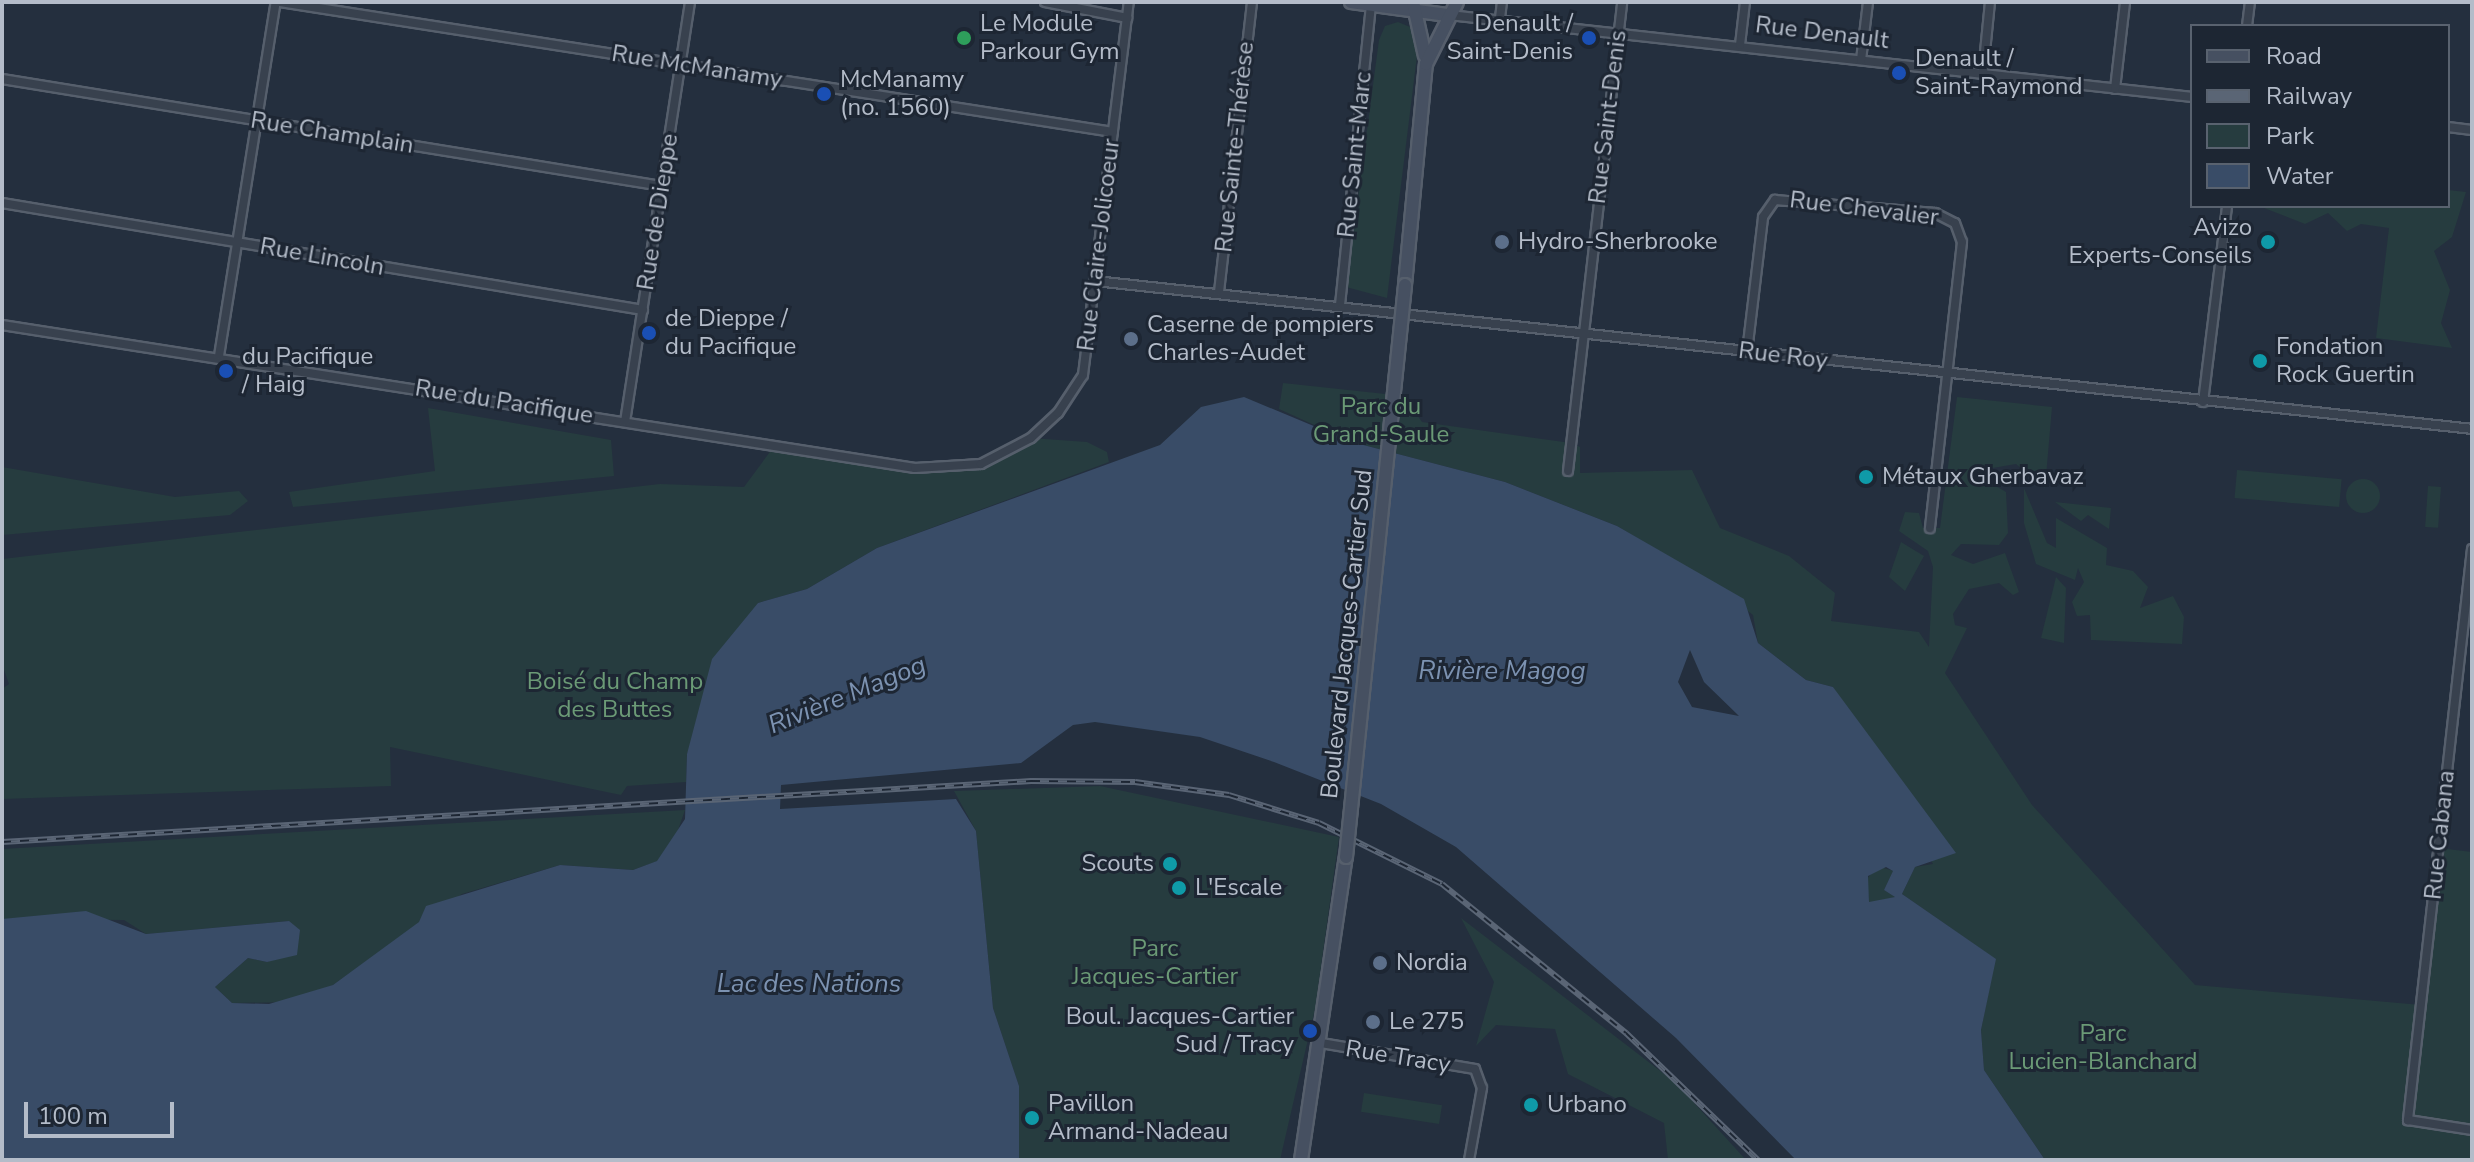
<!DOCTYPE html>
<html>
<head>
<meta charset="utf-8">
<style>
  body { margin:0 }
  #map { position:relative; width:2474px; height:1162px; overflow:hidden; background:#242f3e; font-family:"Nunito Sans",sans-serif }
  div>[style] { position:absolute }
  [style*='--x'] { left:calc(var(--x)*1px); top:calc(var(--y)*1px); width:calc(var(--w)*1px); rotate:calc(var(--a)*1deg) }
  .green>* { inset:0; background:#263c3f; transform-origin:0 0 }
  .round { border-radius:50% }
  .water>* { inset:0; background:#394c67 }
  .roads { filter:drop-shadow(2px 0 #565f6c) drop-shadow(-2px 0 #565f6c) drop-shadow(0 2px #565f6c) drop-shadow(0 -2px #565f6c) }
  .minor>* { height:8px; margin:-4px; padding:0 4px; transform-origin:4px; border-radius:4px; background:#38414e }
  .secondary>* { height:12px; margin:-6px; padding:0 6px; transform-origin:6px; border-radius:6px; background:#465061 }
  .rail>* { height:6px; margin-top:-3px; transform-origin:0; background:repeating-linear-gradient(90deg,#1d2633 0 9px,#5a6575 0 18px); box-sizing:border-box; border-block:2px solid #5a6575 }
  .bridges { filter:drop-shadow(2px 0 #565f6c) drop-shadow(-2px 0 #565f6c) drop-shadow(0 2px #565f6c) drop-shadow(0 -2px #565f6c) }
  .secondary-bridge>* { height:12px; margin:-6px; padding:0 6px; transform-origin:6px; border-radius:6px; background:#465061 }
  .dots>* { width:22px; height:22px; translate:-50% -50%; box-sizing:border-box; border:4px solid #1d2633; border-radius:50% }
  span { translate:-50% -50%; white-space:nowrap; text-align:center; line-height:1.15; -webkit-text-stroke:6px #1d2633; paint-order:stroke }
  .poi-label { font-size:24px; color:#b4bcc9 }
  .left { translate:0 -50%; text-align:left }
  .right { translate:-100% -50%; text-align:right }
  .street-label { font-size:24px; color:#b4bcc9 }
  .park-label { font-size:24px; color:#6b9a76 }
  .water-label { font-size:26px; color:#7c92b1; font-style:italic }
  .frame { position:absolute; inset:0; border:4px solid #b4bcc9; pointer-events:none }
  .legend { position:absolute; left:2190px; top:24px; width:260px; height:184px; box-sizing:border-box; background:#1d2633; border:2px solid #59626f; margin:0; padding:10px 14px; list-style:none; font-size:24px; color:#b4bcc9 }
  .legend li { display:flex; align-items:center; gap:16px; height:40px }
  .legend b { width:40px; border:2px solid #59626f }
  .scale { position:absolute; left:24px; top:1102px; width:150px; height:36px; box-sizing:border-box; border:4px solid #b4bcc9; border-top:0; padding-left:10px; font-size:24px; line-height:28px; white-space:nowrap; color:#b4bcc9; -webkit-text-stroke:6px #1d2633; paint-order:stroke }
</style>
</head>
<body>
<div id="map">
  <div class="green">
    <i style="clip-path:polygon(1398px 22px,1410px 27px,1417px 56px,1387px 298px,1346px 287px,1379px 40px,1385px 26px)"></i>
    <i style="clip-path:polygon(2448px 190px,2466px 192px,2452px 237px,2434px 251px,2450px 290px,2441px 323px,2452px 348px,2376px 338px,2389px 228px,2361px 224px,2347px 231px,2328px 213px,2305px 224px,2259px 206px,2448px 206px)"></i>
    <i style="clip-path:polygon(1283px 383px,1404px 396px,1422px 422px,1571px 443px,1580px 447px,1580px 473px,1692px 470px,1720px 528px,1789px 556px,1835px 593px,1831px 621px,1919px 632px,1929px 647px,1933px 567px,1928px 551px,1899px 531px,1905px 512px,1919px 513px,1923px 528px,1940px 528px,1957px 397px,2052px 407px,2045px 488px,2016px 464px,1981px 470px,1979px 476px,2006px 492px,2008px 533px,1999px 545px,1961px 544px,1951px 555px,1973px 564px,2005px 553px,2019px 592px,2013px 595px,1999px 583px,1969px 589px,1953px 614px,1955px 625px,1967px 628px,1945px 673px,2032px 805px,2195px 985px,2421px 1005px,2439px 848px,2472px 852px,2472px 1160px,2045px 1160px,1984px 1070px,1981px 1030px,1995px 959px,1902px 894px,1915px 867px,1933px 864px,1833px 687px,1806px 680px,1758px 643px,1753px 615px,1705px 578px,1617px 526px,1505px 482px,1352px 442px,1279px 409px)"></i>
    <i style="clip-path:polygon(428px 408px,611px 440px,614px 476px,293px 507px,289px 492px,435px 471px)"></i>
    <i style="clip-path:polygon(1031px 438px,1087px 442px,1107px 452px,1109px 462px,877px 548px,807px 589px,758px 603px,687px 754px,686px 782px,627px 786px,621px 795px,390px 747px,391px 786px,2px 799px,2px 689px,9px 684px,2px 664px,2px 559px,660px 484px,744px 487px,775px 445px,961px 469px)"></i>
    <i style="clip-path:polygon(2px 467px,175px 497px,239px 491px,248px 501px,230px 515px,2px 535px)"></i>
    <i style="left:2237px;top:470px;width:105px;height:28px;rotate:5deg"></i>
    <i class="round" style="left:2346px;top:479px;width:34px;height:34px"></i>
    <i style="left:2428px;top:486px;width:13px;height:41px;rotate:4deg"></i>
    <i style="clip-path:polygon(2024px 488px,2047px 543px,2056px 548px,2056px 518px,2107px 548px,2106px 565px,2133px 571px,2148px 587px,2140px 608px,2173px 596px,2184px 617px,2182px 644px,2091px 640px,2090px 615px,2077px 616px,2072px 602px,2084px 582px,2078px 568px,2075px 580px,2036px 564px,2024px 523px)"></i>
    <i style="clip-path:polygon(2055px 502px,2111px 508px,2109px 529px,2088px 515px,2081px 521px)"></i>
    <i style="clip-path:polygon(1901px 542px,1924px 556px,1905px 591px,1889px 577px)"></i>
    <i style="clip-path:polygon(2056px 577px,2066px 588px,2064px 643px,2041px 638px)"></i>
    <i style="clip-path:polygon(1100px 786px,1339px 837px,1315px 1009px,1280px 1160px,1019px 1160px,1019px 1086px,993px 1008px,976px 831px,954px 791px)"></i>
    <i style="clip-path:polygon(685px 810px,671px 850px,658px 861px,633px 870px,560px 865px,462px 894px,333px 985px,291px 1002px,232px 1003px,215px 987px,248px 958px,267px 962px,281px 956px,289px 921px,146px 934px,124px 920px,2px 919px,2px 849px)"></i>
    <i style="clip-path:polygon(1877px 866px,1894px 871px,1884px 890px,1896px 897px,1869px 903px,1867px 879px)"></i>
    <i style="clip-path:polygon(1461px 918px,1676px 1083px,1746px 1160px,1668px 1160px,1664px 1123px,1568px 1074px,1555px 1029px,1496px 1025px,1476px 1046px,1494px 982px)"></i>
    <i style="left:1364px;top:1093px;width:79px;height:19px;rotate:9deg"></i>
  </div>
  <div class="water">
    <i style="clip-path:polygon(evenodd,1244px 397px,1352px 442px,1505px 482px,1617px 526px,1744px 599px,1758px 643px,1806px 680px,1833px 687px,1956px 853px,1915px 867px,1902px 894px,1996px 959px,1981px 1030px,1984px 1070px,2045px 1160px,1796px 1160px,1676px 1038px,1456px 847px,1381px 804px,1274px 762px,1200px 737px,1095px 722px,1073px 725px,1021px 763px,781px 785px,780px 809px,956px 799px,976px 831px,993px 1008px,1019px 1086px,1019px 1160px,2px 1160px,2px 919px,86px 911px,146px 934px,289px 921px,300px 930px,297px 955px,267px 962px,248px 958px,215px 987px,232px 1003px,269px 1004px,333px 985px,419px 922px,426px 906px,560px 865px,633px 870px,657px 861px,685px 819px,687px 754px,712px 659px,758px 603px,807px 589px,877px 548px,1160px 445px,1201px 407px,1244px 397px,1690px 650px,1704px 682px,1739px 716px,1692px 707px,1678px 682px,1690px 650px,1244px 397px,1886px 867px,1893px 871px,1884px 890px,1895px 897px,1869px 902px,1868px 876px,1886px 867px)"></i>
  </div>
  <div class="roads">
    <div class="minor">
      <i style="--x:280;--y:2;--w:843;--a:8.87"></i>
      <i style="--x:1045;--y:2;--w:84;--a:11"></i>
      <i style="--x:1449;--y:15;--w:748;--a:6.3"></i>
      <i style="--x:1500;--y:18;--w:16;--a:-83"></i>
      <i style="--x:2247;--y:26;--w:24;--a:-83"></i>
      <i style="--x:1740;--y:45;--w:43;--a:-83.4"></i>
      <i style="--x:1861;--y:60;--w:58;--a:-83.1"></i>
      <i style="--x:1983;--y:72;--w:70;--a:-84.3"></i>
      <i style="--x:2;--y:79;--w:669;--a:9.21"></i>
      <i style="--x:2115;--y:89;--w:88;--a:-83.4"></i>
      <i style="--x:2448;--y:127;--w:24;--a:7"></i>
      <i style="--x:2;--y:203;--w:650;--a:9.48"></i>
      <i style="--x:1095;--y:281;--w:1385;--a:6.13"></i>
      <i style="--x:1219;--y:292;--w:292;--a:-83.5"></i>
      <i style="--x:1340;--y:305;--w:304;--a:-84.1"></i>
      <i style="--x:2;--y:325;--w:924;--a:8.9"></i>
      <i style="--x:915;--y:468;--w:66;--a:-3.5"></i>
      <i style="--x:981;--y:464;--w:56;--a:-27.5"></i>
      <i style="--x:1031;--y:438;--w:37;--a:-43"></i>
      <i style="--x:1058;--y:413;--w:45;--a:-56.7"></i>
      <i style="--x:1083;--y:375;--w:376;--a:-83"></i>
      <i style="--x:1747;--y:352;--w:136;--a:-83.2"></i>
      <i style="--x:1763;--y:217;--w:21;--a:-55"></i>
      <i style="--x:1775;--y:200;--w:161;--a:4.6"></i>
      <i style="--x:1935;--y:213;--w:22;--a:27"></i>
      <i style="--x:1955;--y:223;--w:20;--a:70"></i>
      <i style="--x:1962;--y:242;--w:288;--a:96.4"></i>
      <i style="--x:219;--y:356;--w:359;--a:-80.9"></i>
      <i style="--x:2203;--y:402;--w:197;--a:-83"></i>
      <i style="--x:625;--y:422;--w:425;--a:-81.2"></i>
      <i style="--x:1568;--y:471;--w:472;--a:-83.4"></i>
      <i style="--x:2472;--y:549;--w:575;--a:96.4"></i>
      <i style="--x:2408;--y:1120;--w:65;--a:8.9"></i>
      <i style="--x:1321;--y:1043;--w:156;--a:9.6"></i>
      <i style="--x:1475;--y:1069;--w:20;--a:70"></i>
      <i style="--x:1482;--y:1088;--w:73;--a:100.2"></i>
    </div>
    <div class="secondary">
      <i style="--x:1351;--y:2;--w:97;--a:7.7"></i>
      <i style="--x:1413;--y:2;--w:55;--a:77.5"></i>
      <i style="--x:1405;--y:285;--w:222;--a:-84.6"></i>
      <i style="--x:1426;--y:64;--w:69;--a:-63.4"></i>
      <i style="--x:1301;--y:1160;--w:306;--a:-81.6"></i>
    </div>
  </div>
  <div class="rail">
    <i style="--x:2;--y:842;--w:1031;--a:-3.39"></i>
    <i style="--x:1031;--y:781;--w:104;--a:0.6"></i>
    <i style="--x:1135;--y:782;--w:95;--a:7.9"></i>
    <i style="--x:1229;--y:795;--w:94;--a:17.3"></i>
    <i style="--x:1319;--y:823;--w:137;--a:26.4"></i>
    <i style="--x:1442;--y:884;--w:237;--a:39"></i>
    <i style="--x:1626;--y:1033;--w:183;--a:43.9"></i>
  </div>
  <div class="bridges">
    <div class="secondary-bridge">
      <i style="--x:1346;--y:857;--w:575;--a:-84.11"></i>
    </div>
  </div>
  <div class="dots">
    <i style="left:964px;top:38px;background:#2e9e5b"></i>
    <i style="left:1589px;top:38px;background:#1a4fb4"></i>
    <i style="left:1899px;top:73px;background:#1a4fb4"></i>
    <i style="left:824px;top:94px;background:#1a4fb4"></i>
    <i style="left:1502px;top:242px;background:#5c6f8a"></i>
    <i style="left:2268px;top:242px;background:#0f9aa8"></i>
    <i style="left:649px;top:333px;background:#1a4fb4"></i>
    <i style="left:1131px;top:339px;background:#5c6f8a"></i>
    <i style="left:2260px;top:361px;background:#0f9aa8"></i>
    <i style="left:226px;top:371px;background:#1a4fb4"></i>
    <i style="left:1866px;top:477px;background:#0f9aa8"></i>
    <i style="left:1170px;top:864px;background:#0f9aa8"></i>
    <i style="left:1179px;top:888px;background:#0f9aa8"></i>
    <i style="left:1380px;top:963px;background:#5c6f8a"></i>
    <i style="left:1373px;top:1022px;background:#5c6f8a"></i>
    <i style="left:1310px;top:1031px;background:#1a4fb4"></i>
    <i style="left:1531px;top:1105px;background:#0f9aa8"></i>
    <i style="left:1032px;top:1118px;background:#0f9aa8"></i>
  </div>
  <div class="poi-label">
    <span class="left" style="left:980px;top:38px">Le Module<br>Parkour Gym</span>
    <span class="right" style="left:1573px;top:38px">Denault /<br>Saint-Denis</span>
    <span class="left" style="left:1915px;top:73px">Denault /<br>Saint-Raymond</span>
    <span class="left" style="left:840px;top:94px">McManamy<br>(no. 1560)</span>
    <span class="right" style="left:2252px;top:242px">Avizo<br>Experts-Conseils</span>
    <span class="left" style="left:1518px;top:242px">Hydro-Sherbrooke</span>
    <span class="left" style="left:665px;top:333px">de Dieppe /<br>du Pacifique</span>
    <span class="left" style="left:1147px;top:339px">Caserne de pompiers<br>Charles-Audet</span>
    <span class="left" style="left:2276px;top:361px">Fondation<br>Rock Guertin</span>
    <span class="left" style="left:242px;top:371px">du Pacifique<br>/ Haig</span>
    <span class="left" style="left:1882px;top:477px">Métaux Gherbavaz</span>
    <span class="right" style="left:1154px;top:864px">Scouts</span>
    <span class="left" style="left:1195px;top:888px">L'Escale</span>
    <span class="left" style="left:1396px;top:963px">Nordia</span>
    <span class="right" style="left:1294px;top:1031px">Boul. Jacques-Cartier<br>Sud / Tracy</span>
    <span class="left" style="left:1389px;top:1022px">Le 275</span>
    <span class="left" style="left:1048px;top:1118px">Pavillon<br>Armand-Nadeau</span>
    <span class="left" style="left:1547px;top:1105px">Urbano</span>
  </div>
  <div class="street-label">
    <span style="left:1822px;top:33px;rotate:7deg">Rue Denault</span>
    <span style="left:697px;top:67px;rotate:9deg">Rue McManamy</span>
    <span style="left:1608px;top:117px;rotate:-83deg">Rue Saint-Denis</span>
    <span style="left:332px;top:133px;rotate:9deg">Rue Champlain</span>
    <span style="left:1235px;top:147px;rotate:-84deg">Rue Sainte-Thérèse</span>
    <span style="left:1355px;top:155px;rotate:-84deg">Rue Saint-Marc</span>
    <span style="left:1864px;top:209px;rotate:7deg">Rue Chevalier</span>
    <span style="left:658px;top:212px;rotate:-81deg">Rue de Dieppe</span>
    <span style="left:1099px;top:245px;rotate:-83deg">Rue Claire-Jolicoeur</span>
    <span style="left:322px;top:257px;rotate:10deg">Rue Lincoln</span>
    <span style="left:1783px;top:356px;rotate:7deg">Rue Roy</span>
    <span style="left:504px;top:402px;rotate:9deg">Rue du Pacifique</span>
    <span style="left:1347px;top:634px;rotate:-84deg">Boulevard Jacques-Cartier Sud</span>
    <span style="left:2440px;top:835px;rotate:-84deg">Rue Cabana</span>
    <span style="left:1398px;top:1057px;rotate:9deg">Rue Tracy</span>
  </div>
  <div class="park-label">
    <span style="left:1381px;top:421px">Parc du<br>Grand-Saule</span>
    <span style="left:615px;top:696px">Boisé du Champ<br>des Buttes</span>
    <span style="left:1155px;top:963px">Parc<br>Jacques-Cartier</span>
    <span style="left:2103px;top:1048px">Parc<br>Lucien-Blanchard</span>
  </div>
  <div class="water-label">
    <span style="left:1502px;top:671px">Rivière Magog</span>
    <span style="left:847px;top:695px;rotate:-22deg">Rivière Magog</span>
    <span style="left:809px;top:984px">Lac des Nations</span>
  </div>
  <div class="frame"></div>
  <ul class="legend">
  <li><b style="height:10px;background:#465061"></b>Road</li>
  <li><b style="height:10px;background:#5a6575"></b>Railway</li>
  <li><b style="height:22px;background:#263c3f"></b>Park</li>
  <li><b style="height:22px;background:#394c67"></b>Water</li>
  </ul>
  <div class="scale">100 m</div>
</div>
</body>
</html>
